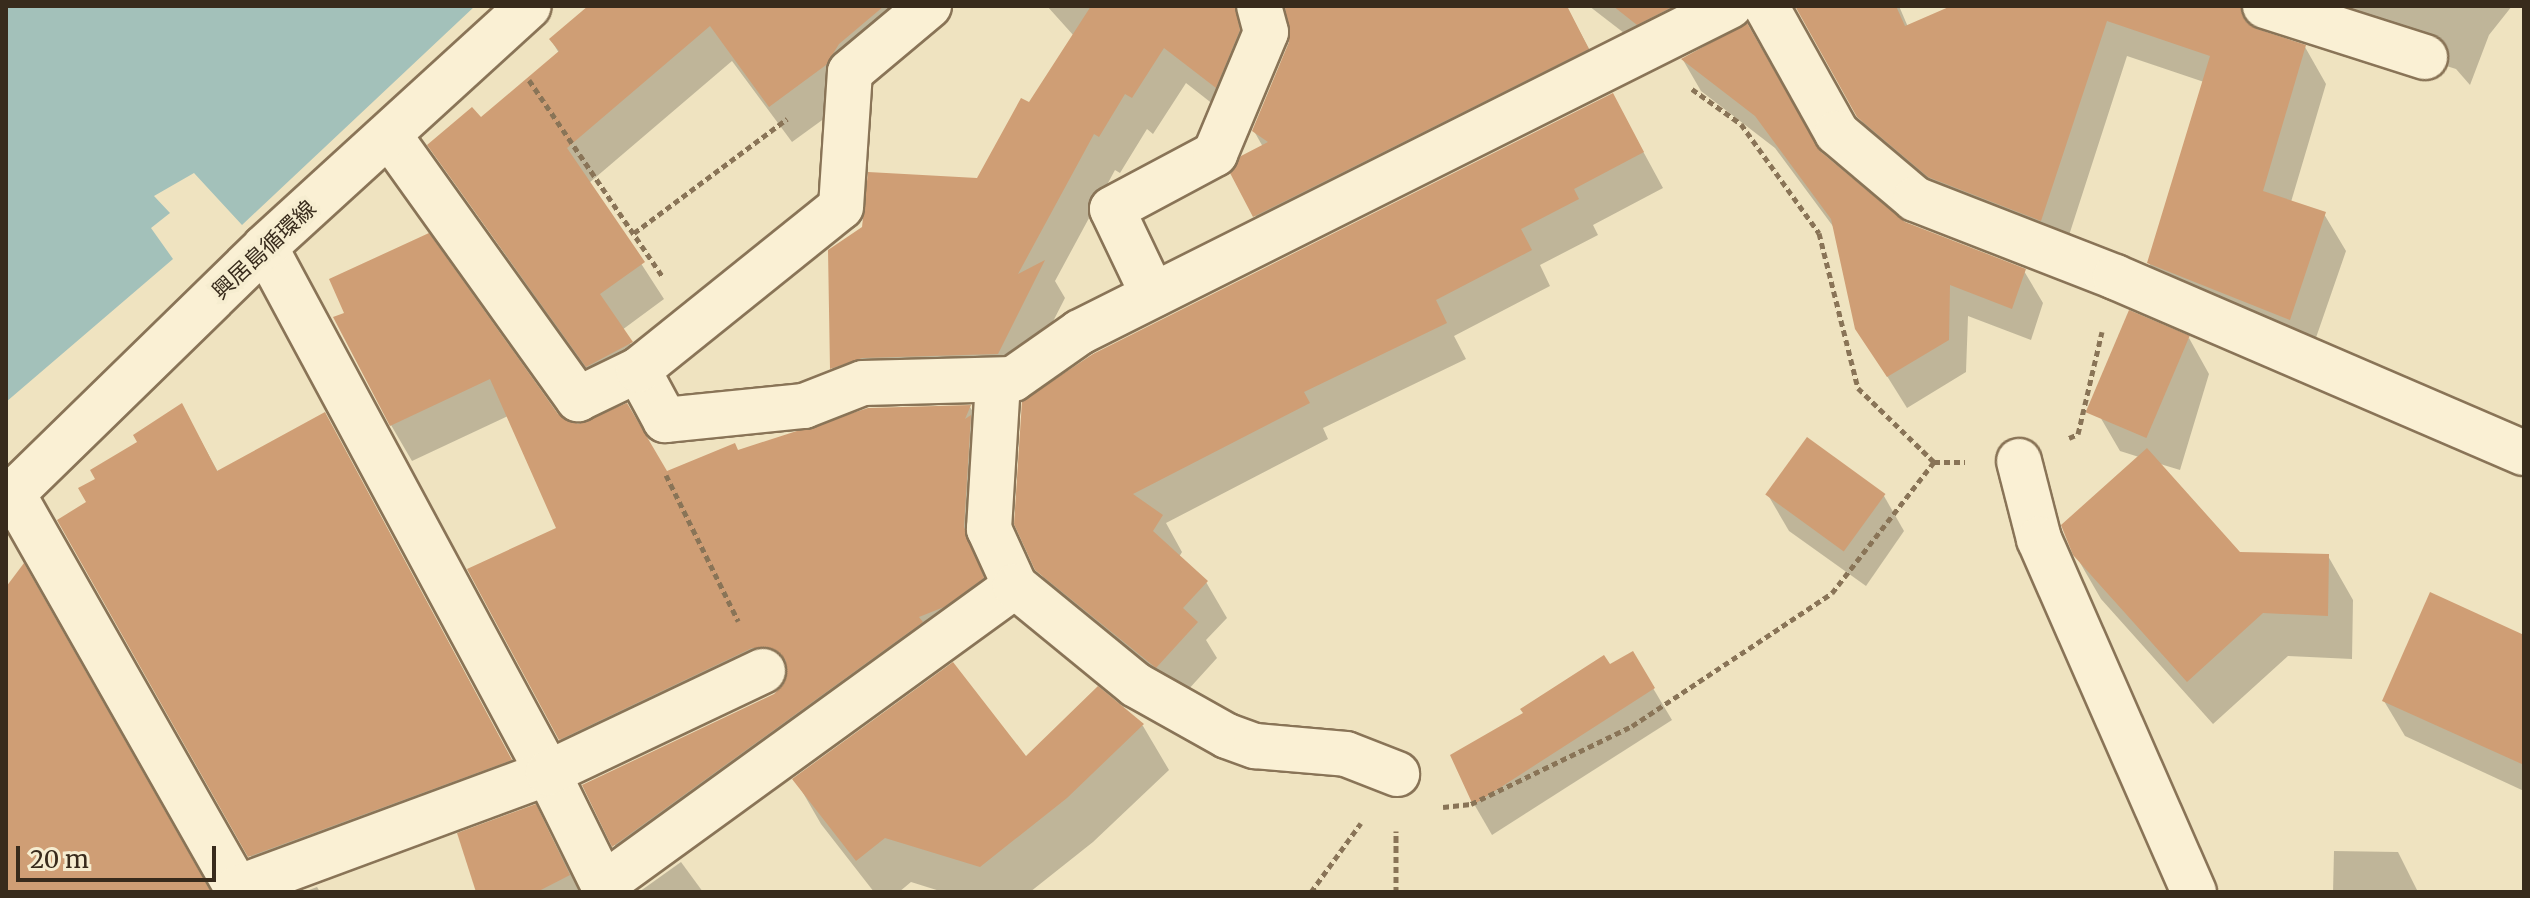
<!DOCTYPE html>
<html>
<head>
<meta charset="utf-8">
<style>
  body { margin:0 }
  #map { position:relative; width:2530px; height:898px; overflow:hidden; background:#efe3c0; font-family:Merriweather,"Noto Sans JP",serif }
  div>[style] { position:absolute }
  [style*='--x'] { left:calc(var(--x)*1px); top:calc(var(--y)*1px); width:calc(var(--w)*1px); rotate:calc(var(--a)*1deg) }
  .water>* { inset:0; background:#a3c1ba }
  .shadow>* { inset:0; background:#0003 }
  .building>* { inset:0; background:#cf9e75; transform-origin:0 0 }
  .path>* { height:5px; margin-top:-2.5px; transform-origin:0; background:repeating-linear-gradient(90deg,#897457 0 6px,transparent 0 10px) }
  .roads { filter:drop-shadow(2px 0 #897457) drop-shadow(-2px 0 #897457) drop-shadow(0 2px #897457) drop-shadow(0 -2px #897457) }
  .street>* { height:44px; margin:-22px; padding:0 22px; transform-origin:22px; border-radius:22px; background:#faf0d4 }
  .secondary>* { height:44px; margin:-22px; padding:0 22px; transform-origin:22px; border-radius:22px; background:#faf0d4 }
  span { translate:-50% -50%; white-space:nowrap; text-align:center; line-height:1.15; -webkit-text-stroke:7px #f6edd0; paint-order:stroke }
  .street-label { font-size:22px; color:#382b1c }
  .frame { position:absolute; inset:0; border:8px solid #382b1c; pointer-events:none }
  .scale { position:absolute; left:16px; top:846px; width:200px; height:36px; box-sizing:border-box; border:4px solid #382b1c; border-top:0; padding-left:10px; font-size:24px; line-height:28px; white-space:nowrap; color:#382b1c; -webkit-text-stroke:6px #f6edd0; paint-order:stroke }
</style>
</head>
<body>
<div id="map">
  <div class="water">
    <i style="clip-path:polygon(6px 6px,475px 6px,242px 225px,194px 173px,154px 196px,170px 213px,151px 228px,173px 259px,6px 402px)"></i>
  </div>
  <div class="shadow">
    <i style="clip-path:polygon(591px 6px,947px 6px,847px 102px,792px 142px,732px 61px,589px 183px,664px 299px,622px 330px,652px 379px,609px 403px,429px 145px,480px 120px,559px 53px,551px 40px)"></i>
    <i style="clip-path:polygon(1047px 6px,1566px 6px,1609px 86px,1276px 253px,1232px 173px,1263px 147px,1254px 131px,1291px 42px,1287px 18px,1263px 24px,1237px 123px,1186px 83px,1153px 134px,1147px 129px,1120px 173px,1115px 170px,1055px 281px,1065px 298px,1018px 390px,853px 405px,832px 368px,830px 251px,978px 180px,1074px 36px)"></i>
    <i style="clip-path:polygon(1589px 6px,1700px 6px,1659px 60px)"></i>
    <i style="clip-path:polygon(1797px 6px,1899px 6px,1908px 27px,1956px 6px,2512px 6px,2489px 35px,2470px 85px,2456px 69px,2295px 18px,2280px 18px,2264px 32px,2305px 47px,2326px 84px,2291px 202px,2324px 214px,2346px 251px,2310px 355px,2170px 300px,2149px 263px,2204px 82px,2127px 56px,2062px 257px,1951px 213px,1880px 153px)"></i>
    <i style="clip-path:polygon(1683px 60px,1820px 154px,1904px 224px,2024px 271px,2043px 303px,2031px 340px,1968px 316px,1966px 372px,1907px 408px,1857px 328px,1835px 229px,1775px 148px,1701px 91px)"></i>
    <i style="clip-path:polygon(1632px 131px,1663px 188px,1593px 225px,1598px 235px,1540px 265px,1550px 286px,1454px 336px,1466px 359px,1323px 428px,1328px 439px,1166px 523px,1182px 552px,1179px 557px,1206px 582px,1227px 618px,1206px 640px,1217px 658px,1177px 702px,1058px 606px,1016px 524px)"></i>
    <i style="clip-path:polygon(331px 280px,557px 416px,667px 473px,868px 410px,970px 407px,991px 442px,1003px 614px,634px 882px,584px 786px,775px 695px,784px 682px,581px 775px,560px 739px,559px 529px,508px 416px,412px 461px,391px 425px)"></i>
    <i style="clip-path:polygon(2189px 338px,2209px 374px,2180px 470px,2157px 463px,2239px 554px,2328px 556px,2353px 600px,2352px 659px,2288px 656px,2213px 724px,2101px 599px,2075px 554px,2139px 457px,2120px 451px,2099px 415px)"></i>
    <i style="clip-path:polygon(182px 406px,218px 472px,345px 450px,531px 796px,271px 892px,59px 521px,89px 503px,97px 479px)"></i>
    <i style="clip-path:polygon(1768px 495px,1884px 496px,1904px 531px,1866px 586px,1789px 531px)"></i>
    <i style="clip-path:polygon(2524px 637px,2524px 791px,2405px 736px,2384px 701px)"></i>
    <i style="clip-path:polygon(1632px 653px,1672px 720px,1492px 835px,1474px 804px,1609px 666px)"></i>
    <i style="clip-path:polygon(1098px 689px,1143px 726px,1169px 770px,1093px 842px,1030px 892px,943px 892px,911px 882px,899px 892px,874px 892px,821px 824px,795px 779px,1025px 759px)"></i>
    <i style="clip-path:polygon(535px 807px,581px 892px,478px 892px)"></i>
    <i style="clip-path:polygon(2334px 851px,2398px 852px,2418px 892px,2333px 892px)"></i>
    <i style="clip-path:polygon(681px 862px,703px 892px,639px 892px)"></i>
    <i style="clip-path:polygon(317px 887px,320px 892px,304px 892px)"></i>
  </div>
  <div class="building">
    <i style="clip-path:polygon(588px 6px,884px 6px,839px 44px,826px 65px,769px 107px,710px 26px,567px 148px,645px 262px,600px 294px,633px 342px,586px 367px,427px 145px,472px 107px,481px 117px,559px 51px,549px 39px)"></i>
    <i style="clip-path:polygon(1091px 6px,1235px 6px,1240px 30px,1216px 88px,1164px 48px,1132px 98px,1125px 94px,1099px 137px,1094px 134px,1018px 274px,1045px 260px,998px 354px,862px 358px,830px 369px,828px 250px,862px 227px,868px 172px,977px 178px,1021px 98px,1029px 102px)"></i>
    <i style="clip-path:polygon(1285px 6px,1567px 6px,1589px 49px,1253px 217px,1230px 173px,1241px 156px,1268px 142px,1252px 131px,1289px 42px)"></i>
    <i style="clip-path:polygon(1613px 6px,1674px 6px,1637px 25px)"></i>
    <i style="clip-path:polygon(1795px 6px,1896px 6px,1905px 26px,1951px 6px,2241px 6px,2246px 22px,2257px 29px,2306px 45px,2263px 191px,2326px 212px,2290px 320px,2147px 263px,2210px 56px,2107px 21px,2041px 221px,1928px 177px,1857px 117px)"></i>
    <i style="clip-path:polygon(1747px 23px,1821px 152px,1905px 222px,2026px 269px,2012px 309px,1950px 285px,1949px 340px,1887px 377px,1855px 329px,1831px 219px,1755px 116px,1681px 59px)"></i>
    <i style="clip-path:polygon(1613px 93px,1644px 152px,1574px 189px,1579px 199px,1521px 229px,1532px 250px,1436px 300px,1447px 323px,1304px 392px,1310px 403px,1133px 494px,1163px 515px,1153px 531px,1208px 581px,1183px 608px,1198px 622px,1156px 668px,1035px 570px,1014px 524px,1022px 401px,1093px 354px)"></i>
    <i style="clip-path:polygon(429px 233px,558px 414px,578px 424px,627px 403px,667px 471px,735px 443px,738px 450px,868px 408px,971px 405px,965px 419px,971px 415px,964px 527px,984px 578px,944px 607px,919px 617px,923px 622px,612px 847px,582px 785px,774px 694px,784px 684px,786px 661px,776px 650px,752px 648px,559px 740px,467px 569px,556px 528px,490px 379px,390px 426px,333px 317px,344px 313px,329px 279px)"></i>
    <i style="left:2129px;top:310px;width:66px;height:111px;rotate:23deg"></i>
    <i style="clip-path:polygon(182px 403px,217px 471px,325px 412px,512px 760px,248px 857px,57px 520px,86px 502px,78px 488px,95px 479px,90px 470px,137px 442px,133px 435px)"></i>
    <i style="left:1807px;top:437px;width:97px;height:71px;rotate:36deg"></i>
    <i style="clip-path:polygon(2147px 448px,2240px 552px,2329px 554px,2328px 616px,2263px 613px,2187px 682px,2073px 555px,2061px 525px)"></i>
    <i style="clip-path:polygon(24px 563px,211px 892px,6px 892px,6px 587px)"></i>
    <i style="clip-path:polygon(2430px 592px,2524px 635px,2524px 765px,2382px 701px)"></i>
    <i style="clip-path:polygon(1633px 651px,1655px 688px,1473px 805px,1450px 755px,1523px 713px,1520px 709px,1604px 655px,1610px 664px)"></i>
    <i style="clip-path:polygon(953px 662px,1026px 756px,1098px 686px,1144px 724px,1067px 798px,980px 867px,885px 838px,856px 861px,792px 779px)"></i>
    <i style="clip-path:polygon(536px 804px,570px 875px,537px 892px,476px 892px,457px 833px)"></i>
  </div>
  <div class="path">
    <i style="--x:529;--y:80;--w:238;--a:55.8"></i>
    <i style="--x:1692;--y:89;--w:60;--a:35.5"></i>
    <i style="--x:1741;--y:124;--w:134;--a:54.4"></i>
    <i style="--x:1819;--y:233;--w:160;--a:75.9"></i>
    <i style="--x:1858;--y:388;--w:106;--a:44.2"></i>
    <i style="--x:1934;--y:462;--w:31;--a:0"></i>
    <i style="--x:634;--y:233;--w:191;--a:-36.7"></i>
    <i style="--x:2069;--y:438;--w:10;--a:-24"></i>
    <i style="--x:2078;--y:434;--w:105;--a:-76.8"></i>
    <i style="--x:666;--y:475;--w:163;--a:63.7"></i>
    <i style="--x:1443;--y:807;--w:28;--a:-6"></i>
    <i style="--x:1471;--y:804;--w:179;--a:-25.8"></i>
    <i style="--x:1632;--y:726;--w:240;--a:-33.6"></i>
    <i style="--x:1832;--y:593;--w:166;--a:-52.1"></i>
    <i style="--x:1311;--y:892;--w:85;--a:-54.1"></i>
    <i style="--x:1396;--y:892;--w:61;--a:-90"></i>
  </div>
  <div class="roads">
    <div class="street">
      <i style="--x:1766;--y:6;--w:145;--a:60.8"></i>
      <i style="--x:1837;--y:133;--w:102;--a:40.2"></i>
      <i style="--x:1915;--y:199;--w:215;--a:21.3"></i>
      <i style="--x:2115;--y:277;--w:445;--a:23.3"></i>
      <i style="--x:2265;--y:6;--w:168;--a:17.7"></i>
      <i style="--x:389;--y:135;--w:325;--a:54.4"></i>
      <i style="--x:578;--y:399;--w:67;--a:-25.8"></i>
      <i style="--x:638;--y:370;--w:57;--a:61.6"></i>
      <i style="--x:665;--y:420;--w:140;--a:-5.8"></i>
      <i style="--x:804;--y:406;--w:63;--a:-21.3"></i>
      <i style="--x:863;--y:383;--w:150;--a:-1.5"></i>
      <i style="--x:1013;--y:379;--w:82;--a:-35"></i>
      <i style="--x:1080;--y:332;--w:727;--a:-26.64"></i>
      <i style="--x:265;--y:247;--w:597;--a:61.72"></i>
      <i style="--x:548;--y:773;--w:125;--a:63.8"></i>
      <i style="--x:603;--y:885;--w:509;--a:-35.97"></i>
      <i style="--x:1015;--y:586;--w:63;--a:-114.5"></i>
      <i style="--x:989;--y:529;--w:148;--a:-86.5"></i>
      <i style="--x:1153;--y:295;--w:95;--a:-115.5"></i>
      <i style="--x:1112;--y:209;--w:117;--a:-28.1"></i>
      <i style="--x:1215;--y:154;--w:132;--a:-67.3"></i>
      <i style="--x:1266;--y:32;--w:27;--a:-105"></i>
      <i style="--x:638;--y:370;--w:260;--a:-38.8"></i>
      <i style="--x:841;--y:207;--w:135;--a:-86.2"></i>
      <i style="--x:850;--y:72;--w:103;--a:-39.9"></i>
      <i style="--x:2019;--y:461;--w:81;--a:75.6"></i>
      <i style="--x:2039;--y:539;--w:386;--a:66.3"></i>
      <i style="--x:13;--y:494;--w:453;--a:60.4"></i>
      <i style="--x:237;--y:888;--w:332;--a:-20.3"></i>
      <i style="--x:548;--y:773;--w:238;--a:-25.4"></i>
      <i style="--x:1015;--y:586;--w:156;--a:39.3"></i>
      <i style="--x:1136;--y:685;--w:104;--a:29.3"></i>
      <i style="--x:1227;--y:736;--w:30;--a:20"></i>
      <i style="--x:1255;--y:746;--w:91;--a:5"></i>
      <i style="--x:1346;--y:754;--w:55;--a:21.4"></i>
    </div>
    <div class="secondary">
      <i style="--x:6;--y:500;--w:362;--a:-44.3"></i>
      <i style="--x:265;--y:247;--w:357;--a:-42.4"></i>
    </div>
  </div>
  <div class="street-label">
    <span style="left:264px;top:250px;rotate:-43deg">興居島循環線</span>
  </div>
  <div class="frame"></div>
  <div class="scale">20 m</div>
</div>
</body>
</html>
